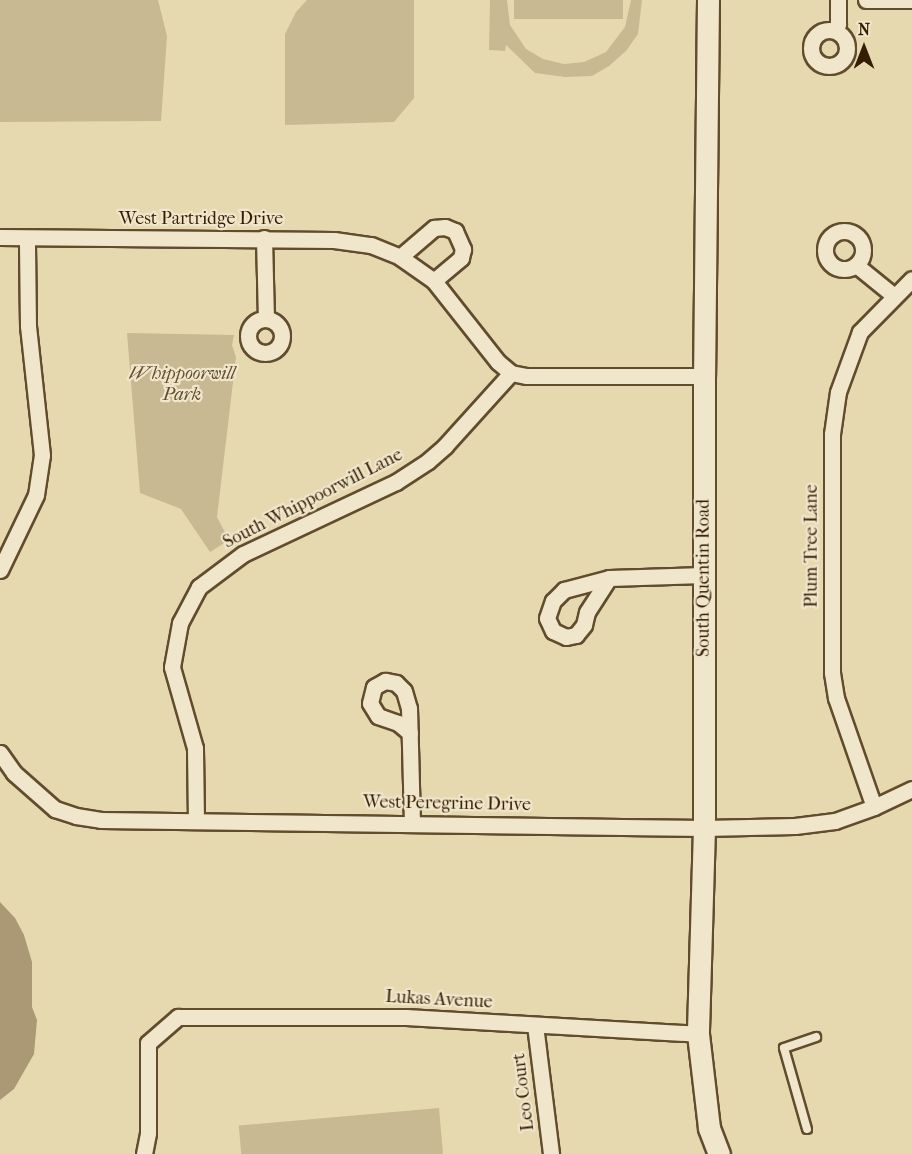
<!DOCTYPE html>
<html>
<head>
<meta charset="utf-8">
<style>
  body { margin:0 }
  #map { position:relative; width:912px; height:1154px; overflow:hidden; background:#e6d9b0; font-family:"IM FELL French Canon",serif }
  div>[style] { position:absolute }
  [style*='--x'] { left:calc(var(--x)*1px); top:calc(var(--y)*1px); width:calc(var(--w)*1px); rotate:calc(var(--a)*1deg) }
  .green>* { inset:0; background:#c8b992; transform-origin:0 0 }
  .water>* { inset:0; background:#aa9974 }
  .roads { filter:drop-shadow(2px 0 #614c2c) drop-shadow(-2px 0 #614c2c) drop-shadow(0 2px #614c2c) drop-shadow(0 -2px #614c2c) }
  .service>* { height:8px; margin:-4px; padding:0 4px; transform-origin:4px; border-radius:4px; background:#efe6cc }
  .minor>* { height:15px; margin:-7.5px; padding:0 7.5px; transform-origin:7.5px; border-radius:7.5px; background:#efe6cc }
  .minor>.ring { margin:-7.5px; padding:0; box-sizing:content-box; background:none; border:15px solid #efe6cc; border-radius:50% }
  .secondary>* { height:21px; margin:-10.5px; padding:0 10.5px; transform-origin:10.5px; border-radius:10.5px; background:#efe6cc }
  span { translate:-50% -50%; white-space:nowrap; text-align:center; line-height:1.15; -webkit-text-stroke:4.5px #efe6cc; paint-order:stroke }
  .street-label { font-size:18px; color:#351d00 }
  .park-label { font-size:18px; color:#614c2c; font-style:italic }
  .north { position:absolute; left:834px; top:18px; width:60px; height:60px; -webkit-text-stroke:4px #efe6cc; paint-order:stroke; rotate:0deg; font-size:16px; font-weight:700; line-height:24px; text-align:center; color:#351d00 }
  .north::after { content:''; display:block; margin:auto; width:21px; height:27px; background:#351d00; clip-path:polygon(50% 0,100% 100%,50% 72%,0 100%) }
</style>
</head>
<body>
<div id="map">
  <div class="green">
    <i style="clip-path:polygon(0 0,158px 0,167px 36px,161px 121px,0 122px)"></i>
    <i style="clip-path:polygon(307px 0,414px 0,414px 98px,394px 122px,285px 125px,285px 34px,296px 12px)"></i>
    <i style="clip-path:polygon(490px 0,507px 0,510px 25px,526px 49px,543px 59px,564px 64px,584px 62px,606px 52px,625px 27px,631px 0,642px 0,638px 34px,626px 51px,609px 66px,592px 76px,565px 77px,535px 73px,506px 45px,505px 51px,489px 50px)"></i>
    <i style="left:514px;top:0;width:109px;height:19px"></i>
    <i style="clip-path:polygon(127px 333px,234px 335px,232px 345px,236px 357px,217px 517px,229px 540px,210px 552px,181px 509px,140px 493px)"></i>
    <i style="left:439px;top:1108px;width:46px;height:201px;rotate:85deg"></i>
  </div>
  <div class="water">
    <i style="clip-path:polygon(0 902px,15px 918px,24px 935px,32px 962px,32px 1007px,37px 1020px,34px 1054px,14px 1089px,0 1100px)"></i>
  </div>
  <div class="roads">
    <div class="service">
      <i style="--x:807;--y:1129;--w:84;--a:-105.9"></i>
      <i style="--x:784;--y:1048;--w:34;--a:-19"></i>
    </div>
    <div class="minor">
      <i style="--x:866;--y:0;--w:46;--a:0"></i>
      <i class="ring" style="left:811px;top:30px;width:21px;height:21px"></i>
      <i style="--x:835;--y:30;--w:7;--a:-63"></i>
      <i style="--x:838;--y:24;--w:24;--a:-90"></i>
      <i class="ring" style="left:825px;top:231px;width:23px;height:23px"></i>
      <i style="--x:0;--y:237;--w:334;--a:0.5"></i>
      <i style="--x:334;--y:240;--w:37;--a:8"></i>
      <i style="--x:371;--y:245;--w:31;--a:22"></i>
      <i style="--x:400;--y:257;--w:42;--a:35.2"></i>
      <i style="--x:434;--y:281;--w:103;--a:51.7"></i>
      <i style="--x:498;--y:362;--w:17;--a:40"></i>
      <i style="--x:511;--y:373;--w:16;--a:11"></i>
      <i style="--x:527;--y:376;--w:177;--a:0"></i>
      <i style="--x:264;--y:238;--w:80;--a:88.6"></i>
      <i style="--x:400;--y:257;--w:45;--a:-40.5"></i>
      <i style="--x:434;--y:228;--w:11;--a:-5"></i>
      <i style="--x:445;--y:227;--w:11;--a:22"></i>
      <i style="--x:455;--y:231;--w:20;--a:66"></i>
      <i style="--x:463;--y:249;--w:9;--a:103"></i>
      <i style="--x:461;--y:258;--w:35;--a:140"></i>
      <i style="--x:856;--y:265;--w:48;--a:39"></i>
      <i class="ring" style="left:248px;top:319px;width:19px;height:19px"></i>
      <i style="--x:0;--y:570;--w:83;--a:-64.4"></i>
      <i style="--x:36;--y:495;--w:40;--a:-81.5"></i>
      <i style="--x:42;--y:455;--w:130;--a:-96.2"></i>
      <i style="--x:28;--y:326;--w:88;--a:-90.7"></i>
      <i style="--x:609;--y:578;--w:40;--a:122.9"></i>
      <i style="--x:587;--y:612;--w:13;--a:103"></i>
      <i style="--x:584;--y:625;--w:13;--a:129"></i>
      <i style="--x:576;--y:635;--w:10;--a:169"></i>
      <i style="--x:566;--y:637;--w:14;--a:-155"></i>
      <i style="--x:553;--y:631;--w:14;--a:-115"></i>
      <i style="--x:547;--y:618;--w:18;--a:-71"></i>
      <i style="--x:553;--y:601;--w:16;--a:-45"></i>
      <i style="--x:564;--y:590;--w:47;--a:-14.9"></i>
      <i style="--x:609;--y:578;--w:95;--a:-1.8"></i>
      <i style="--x:410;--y:733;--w:16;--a:-140"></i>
      <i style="--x:398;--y:723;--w:21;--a:-161"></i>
      <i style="--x:378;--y:716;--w:15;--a:-122"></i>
      <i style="--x:370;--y:703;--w:16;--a:-76"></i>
      <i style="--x:374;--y:687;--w:13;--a:-29"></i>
      <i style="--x:385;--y:681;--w:11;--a:10"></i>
      <i style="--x:396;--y:683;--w:11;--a:45"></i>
      <i style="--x:404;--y:691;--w:18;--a:74"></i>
      <i style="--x:409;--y:708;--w:115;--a:88.5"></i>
      <i style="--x:0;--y:753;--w:24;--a:55"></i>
      <i style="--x:14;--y:773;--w:55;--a:41.3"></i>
      <i style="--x:55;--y:809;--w:22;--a:18"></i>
      <i style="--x:76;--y:816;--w:25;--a:9"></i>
      <i style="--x:101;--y:820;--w:603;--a:0.76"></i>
      <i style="--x:704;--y:828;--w:91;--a:-1.3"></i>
      <i style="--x:795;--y:826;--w:40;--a:-7.1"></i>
      <i style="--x:835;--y:821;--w:41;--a:-19.7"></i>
      <i style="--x:874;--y:807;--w:42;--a:-25.3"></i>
      <i style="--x:874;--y:807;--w:115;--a:-109.2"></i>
      <i style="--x:836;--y:698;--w:25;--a:-99"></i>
      <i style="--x:832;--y:673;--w:239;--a:-90"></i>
      <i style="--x:832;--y:434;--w:42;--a:-81.9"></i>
      <i style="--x:838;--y:392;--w:64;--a:-69.9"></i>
      <i style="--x:860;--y:332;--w:74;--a:-45.5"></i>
      <i style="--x:196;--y:821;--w:73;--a:-90.8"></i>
      <i style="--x:195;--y:748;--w:84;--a:-105.9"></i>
      <i style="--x:172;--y:667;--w:45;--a:-79.7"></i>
      <i style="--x:180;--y:623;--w:41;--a:-62.2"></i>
      <i style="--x:199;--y:587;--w:55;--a:-36.9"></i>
      <i style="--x:243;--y:554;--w:169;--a:-25.2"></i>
      <i style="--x:396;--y:482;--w:38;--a:-33"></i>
      <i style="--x:428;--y:461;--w:23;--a:-41"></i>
      <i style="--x:445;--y:446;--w:98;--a:-47.9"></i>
      <i style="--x:535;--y:1025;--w:130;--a:82.9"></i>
      <i style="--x:144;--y:1154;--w:21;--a:-79"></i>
      <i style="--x:148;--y:1133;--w:90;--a:-90"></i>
      <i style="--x:148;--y:1043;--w:40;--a:-41"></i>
      <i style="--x:178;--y:1017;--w:228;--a:0"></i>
      <i style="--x:406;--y:1017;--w:292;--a:3.3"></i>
    </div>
    <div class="secondary">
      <i style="--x:708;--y:0;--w:376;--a:90.6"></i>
      <i style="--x:704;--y:376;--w:452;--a:90"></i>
      <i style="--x:704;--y:828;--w:206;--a:91.7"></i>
      <i style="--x:698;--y:1034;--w:95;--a:83.3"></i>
      <i style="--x:709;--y:1128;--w:28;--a:69"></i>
    </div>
  </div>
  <div class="street-label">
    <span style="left:201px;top:219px">West Partridge Drive</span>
    <span style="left:313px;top:499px;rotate:-27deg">South Whippoorwill Lane</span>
    <span style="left:812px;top:546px;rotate:-90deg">Plum Tree Lane</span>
    <span style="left:704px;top:578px;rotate:-90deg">South Quentin Road</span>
    <span style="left:447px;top:804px;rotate:1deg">West Peregrine Drive</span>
    <span style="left:439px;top:1000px;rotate:3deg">Lukas Avenue</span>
    <span style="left:524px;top:1092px;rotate:-97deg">Leo Court</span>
  </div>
  <div class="park-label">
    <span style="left:182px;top:385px">Whippoorwill<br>Park</span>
  </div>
  <div class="north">N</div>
</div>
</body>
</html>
